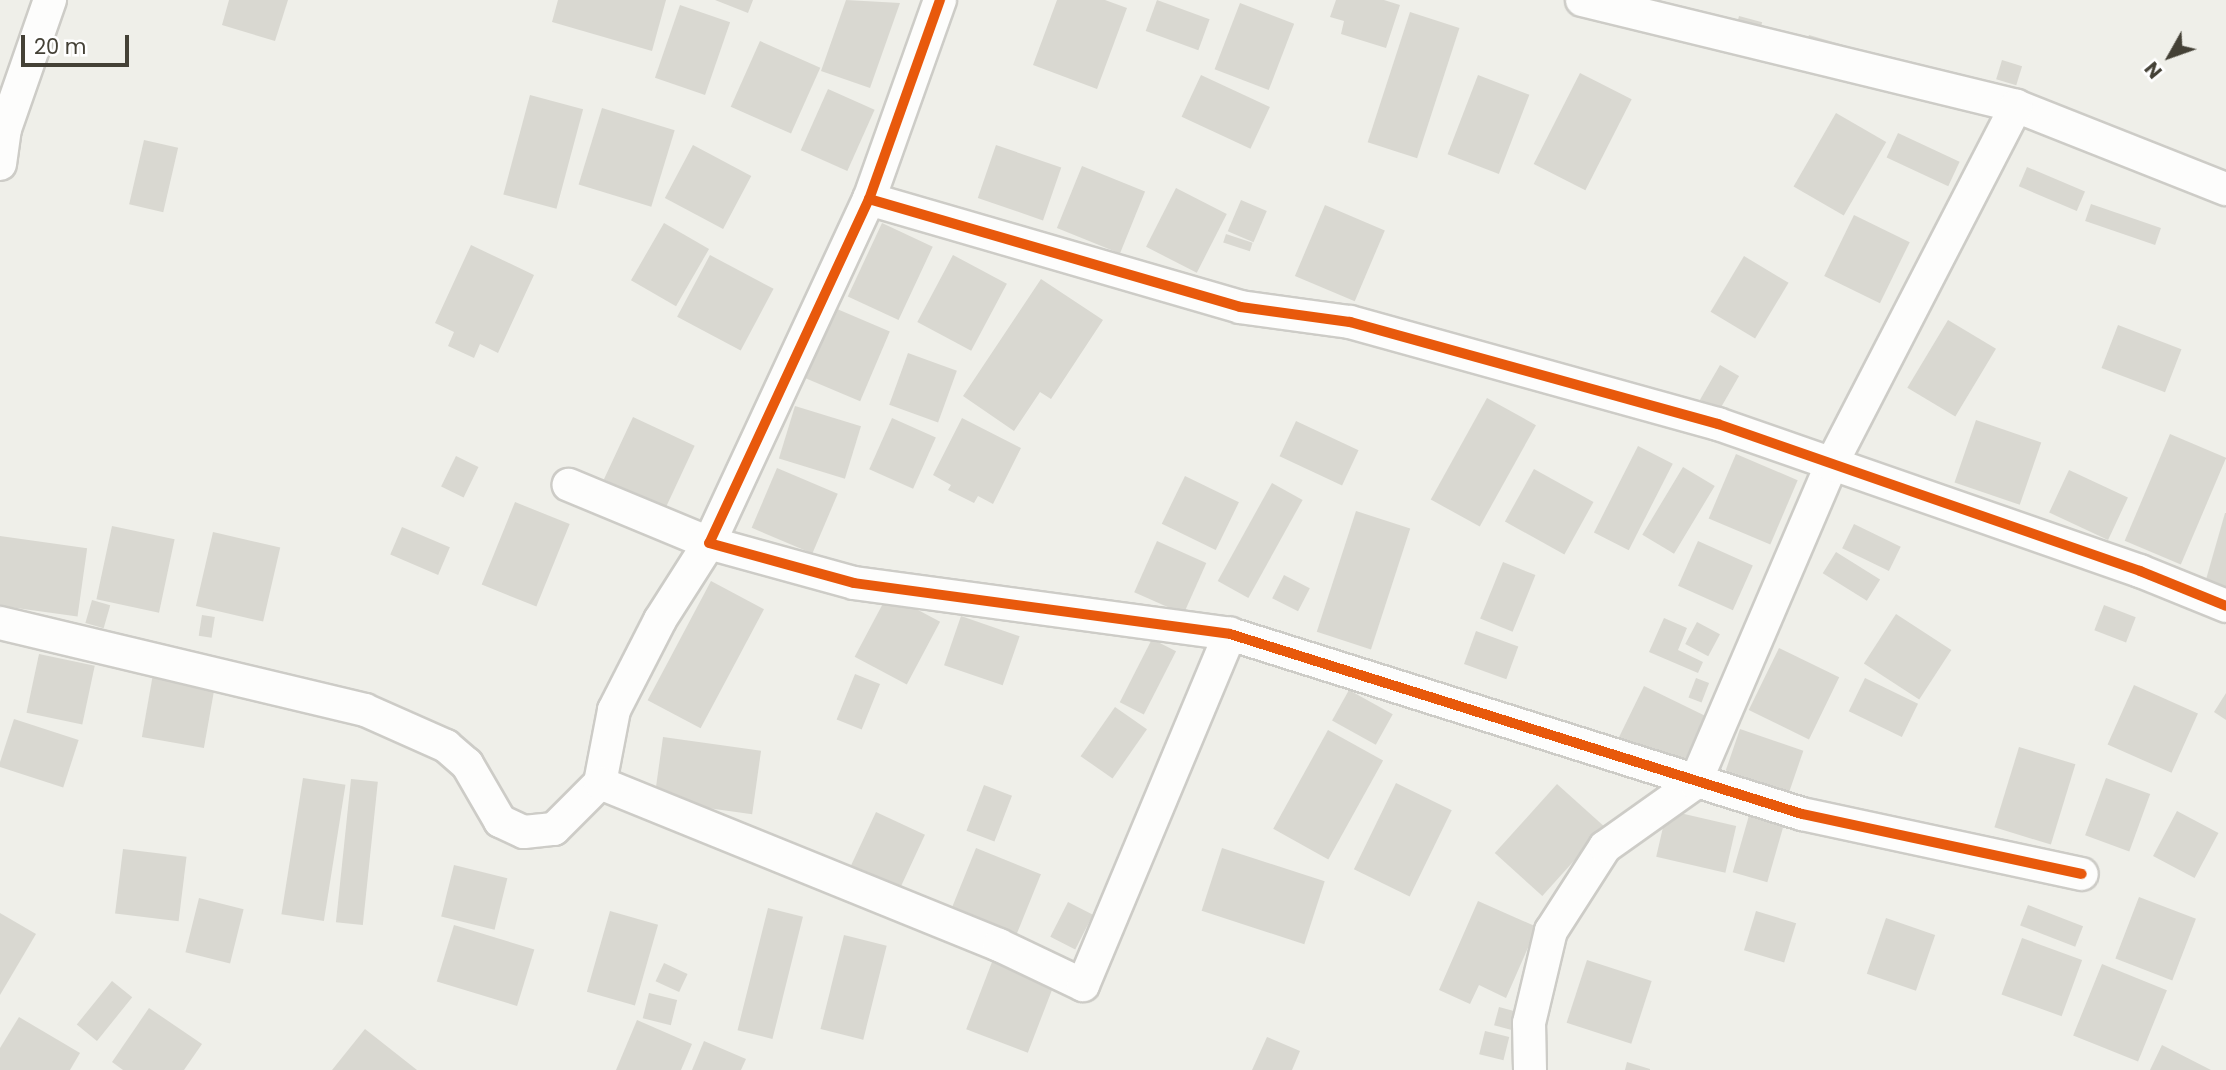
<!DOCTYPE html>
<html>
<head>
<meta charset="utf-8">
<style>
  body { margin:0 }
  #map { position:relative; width:2226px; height:1070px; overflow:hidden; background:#efefe9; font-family:Poppins,sans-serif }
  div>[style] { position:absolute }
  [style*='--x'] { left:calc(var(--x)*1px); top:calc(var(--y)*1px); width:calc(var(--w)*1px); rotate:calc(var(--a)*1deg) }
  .building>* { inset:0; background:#d9d8d1; transform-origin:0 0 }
  .roads { filter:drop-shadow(2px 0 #cdccc7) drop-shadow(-2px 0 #cdccc7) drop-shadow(0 2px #cdccc7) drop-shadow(0 -2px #cdccc7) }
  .street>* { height:32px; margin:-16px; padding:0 16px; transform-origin:16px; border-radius:16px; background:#fdfdfc }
  .cycleway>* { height:10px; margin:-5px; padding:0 5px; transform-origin:5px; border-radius:5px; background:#e8590c }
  span { translate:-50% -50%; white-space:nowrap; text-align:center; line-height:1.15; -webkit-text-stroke:7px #fff; paint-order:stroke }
  .north { position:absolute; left:2135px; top:21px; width:70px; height:70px; -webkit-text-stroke:5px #fff; paint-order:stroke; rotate:230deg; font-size:19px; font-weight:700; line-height:28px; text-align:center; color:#444136 }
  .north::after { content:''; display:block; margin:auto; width:24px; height:32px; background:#444136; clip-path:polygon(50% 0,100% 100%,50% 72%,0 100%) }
  .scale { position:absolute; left:21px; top:35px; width:108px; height:32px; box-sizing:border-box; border:4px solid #444136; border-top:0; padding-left:9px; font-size:21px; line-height:24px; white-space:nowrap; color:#444136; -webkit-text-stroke:5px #fff; paint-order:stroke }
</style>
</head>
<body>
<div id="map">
  <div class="building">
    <i style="clip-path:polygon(229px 0,288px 0,275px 41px,222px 25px)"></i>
    <i style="clip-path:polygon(558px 0,666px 0,652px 51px,552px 22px)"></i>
    <i style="clip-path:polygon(715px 0,753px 0,748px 13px)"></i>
    <i style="clip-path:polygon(846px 0,900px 3px,870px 88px,821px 71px)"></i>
    <i style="clip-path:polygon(1057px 0,1105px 0,1127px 8px,1097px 89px,1033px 65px)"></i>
    <i style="left:1157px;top:0;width:56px;height:33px;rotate:20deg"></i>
    <i style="clip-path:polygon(1336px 0,1384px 0,1400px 5px,1386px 48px,1341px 34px,1344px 21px,1330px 17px)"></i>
    <i style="left:1240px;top:3px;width:58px;height:71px;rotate:21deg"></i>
    <i style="left:680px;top:5px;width:53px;height:77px;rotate:19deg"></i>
    <i style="left:1410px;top:12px;width:52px;height:137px;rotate:18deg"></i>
    <i style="left:1739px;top:16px;width:24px;height:13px;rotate:15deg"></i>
    <i style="left:1809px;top:35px;width:35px;height:12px;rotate:16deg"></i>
    <i style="left:760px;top:41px;width:66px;height:72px;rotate:24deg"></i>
    <i style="left:2002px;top:60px;width:21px;height:20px;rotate:17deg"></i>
    <i style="left:1580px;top:73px;width:58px;height:102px;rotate:27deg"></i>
    <i style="left:1201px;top:75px;width:76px;height:46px;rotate:25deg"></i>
    <i style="left:1478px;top:75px;width:55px;height:85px;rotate:21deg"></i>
    <i style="left:828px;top:89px;width:51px;height:67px;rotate:24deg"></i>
    <i style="left:530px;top:95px;width:55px;height:103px;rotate:15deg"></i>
    <i style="left:602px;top:108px;width:76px;height:80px;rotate:17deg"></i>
    <i style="left:1836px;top:113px;width:58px;height:85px;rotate:30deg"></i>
    <i style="left:1898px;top:133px;width:68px;height:27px;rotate:25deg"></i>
    <i style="left:144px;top:140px;width:35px;height:66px;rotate:13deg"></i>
    <i style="left:693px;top:145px;width:66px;height:60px;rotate:28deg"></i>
    <i style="left:996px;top:145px;width:69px;height:56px;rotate:19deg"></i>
    <i style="left:1082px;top:166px;width:68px;height:67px;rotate:22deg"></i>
    <i style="left:2027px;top:167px;width:63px;height:21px;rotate:23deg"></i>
    <i style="left:1176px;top:188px;width:57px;height:66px;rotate:27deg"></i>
    <i style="left:1241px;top:200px;width:28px;height:34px;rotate:23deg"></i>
    <i style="left:2091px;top:204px;width:74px;height:18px;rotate:19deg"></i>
    <i style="left:1325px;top:205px;width:65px;height:77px;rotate:23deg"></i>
    <i style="left:1854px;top:215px;width:62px;height:68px;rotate:26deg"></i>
    <i style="left:664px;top:223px;width:52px;height:66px;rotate:30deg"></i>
    <i style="left:882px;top:223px;width:56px;height:81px;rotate:25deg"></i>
    <i style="left:1226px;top:234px;width:28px;height:9px;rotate:18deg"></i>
    <i style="clip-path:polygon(471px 245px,534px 275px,498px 353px,480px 344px,474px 358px,448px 346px,454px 332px,435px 323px)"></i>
    <i style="left:710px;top:255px;width:72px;height:70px;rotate:28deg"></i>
    <i style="left:953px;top:255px;width:61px;height:76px;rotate:28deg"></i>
    <i style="left:1744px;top:256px;width:52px;height:65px;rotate:31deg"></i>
    <i style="clip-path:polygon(1041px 279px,1103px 320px,1051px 399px,1040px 392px,1014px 431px,963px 396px)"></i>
    <i style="left:830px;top:306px;width:65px;height:76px;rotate:23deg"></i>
    <i style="left:1948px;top:320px;width:56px;height:79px;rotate:31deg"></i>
    <i style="left:2118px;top:325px;width:68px;height:46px;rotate:21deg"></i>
    <i style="left:908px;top:353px;width:52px;height:55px;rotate:20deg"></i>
    <i style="left:1720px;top:365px;width:22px;height:40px;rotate:30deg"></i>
    <i style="left:1487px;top:398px;width:56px;height:116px;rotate:29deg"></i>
    <i style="left:795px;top:406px;width:69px;height:55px;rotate:17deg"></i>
    <i style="left:633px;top:417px;width:68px;height:69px;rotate:25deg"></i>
    <i style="left:892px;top:418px;width:48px;height:56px;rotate:24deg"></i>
    <i style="clip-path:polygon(962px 418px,1021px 448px,993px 504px,978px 496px,974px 503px,948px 490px,951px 485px,933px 475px)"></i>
    <i style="left:1976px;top:420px;width:69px;height:66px;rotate:19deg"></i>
    <i style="left:1296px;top:421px;width:69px;height:39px;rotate:25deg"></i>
    <i style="left:2170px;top:434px;width:61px;height:116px;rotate:23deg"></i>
    <i style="left:1638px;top:446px;width:39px;height:97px;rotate:27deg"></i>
    <i style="left:1736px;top:454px;width:67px;height:70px;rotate:23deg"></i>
    <i style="left:456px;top:456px;width:25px;height:34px;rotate:26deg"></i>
    <i style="left:1683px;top:467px;width:37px;height:79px;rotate:31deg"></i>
    <i style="left:777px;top:468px;width:66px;height:65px;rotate:23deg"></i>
    <i style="left:1534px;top:469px;width:68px;height:60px;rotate:29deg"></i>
    <i style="left:2069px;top:470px;width:65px;height:47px;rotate:25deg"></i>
    <i style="left:1185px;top:476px;width:60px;height:53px;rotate:26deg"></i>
    <i style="left:1272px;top:483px;width:35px;height:112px;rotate:29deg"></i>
    <i style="left:515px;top:502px;width:59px;height:89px;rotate:22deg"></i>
    <i style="left:1356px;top:511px;width:57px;height:127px;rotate:18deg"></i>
    <i style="clip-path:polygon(2225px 513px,2226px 513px,2226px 589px,2205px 583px)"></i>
    <i style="left:1854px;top:524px;width:52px;height:27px;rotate:26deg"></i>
    <i style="left:112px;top:526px;width:64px;height:75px;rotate:12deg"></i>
    <i style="left:402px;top:527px;width:52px;height:30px;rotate:23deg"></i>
    <i style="left:213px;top:532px;width:69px;height:76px;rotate:13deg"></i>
    <i style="left:0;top:536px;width:88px;height:69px;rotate:8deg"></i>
    <i style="left:1157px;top:541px;width:54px;height:56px;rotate:24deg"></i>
    <i style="left:1698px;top:541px;width:60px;height:49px;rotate:24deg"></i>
    <i style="left:1836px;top:552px;width:52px;height:25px;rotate:32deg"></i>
    <i style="left:1503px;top:562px;width:35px;height:61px;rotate:22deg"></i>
    <i style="left:1284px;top:575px;width:29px;height:26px;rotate:27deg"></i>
    <i style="left:711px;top:581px;width:60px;height:135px;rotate:28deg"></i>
    <i style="left:888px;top:594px;width:59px;height:71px;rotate:28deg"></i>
    <i style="left:92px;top:600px;width:19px;height:24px;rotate:16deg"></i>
    <i style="left:2104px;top:605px;width:34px;height:27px;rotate:21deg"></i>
    <i style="left:1896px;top:614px;width:66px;height:59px;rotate:33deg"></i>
    <i style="left:202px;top:615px;width:13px;height:21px;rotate:9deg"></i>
    <i style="left:961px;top:616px;width:62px;height:52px;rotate:19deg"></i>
    <i style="clip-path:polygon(1664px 618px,1687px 628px,1678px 650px,1703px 662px,1698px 673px,1649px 652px)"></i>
    <i style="left:1697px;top:622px;width:26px;height:25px;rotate:28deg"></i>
    <i style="left:1476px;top:631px;width:45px;height:35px;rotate:20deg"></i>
    <i style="left:1152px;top:639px;width:27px;height:71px;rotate:27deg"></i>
    <i style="left:1779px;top:648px;width:67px;height:69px;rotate:26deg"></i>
    <i style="left:39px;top:654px;width:57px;height:60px;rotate:12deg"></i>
    <i style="left:153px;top:674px;width:63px;height:64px;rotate:10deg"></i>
    <i style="left:855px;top:674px;width:27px;height:49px;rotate:22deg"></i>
    <i style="left:1696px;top:678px;width:14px;height:21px;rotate:21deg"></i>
    <i style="left:1865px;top:678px;width:59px;height:37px;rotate:26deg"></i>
    <i style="left:2134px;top:685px;width:70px;height:65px;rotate:24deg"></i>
    <i style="left:1644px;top:686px;width:69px;height:66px;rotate:26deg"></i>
    <i style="left:1349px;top:690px;width:50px;height:35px;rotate:29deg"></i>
    <i style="clip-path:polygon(2226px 693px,2226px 720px,2214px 712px)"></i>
    <i style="left:1115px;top:707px;width:39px;height:60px;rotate:35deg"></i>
    <i style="left:14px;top:719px;width:68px;height:50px;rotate:18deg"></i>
    <i style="left:1740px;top:729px;width:67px;height:44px;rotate:19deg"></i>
    <i style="left:1328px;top:730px;width:63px;height:113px;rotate:29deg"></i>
    <i style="left:663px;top:737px;width:99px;height:64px;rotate:8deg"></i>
    <i style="left:2019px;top:747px;width:59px;height:84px;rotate:17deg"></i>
    <i style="left:303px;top:778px;width:43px;height:138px;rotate:9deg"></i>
    <i style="left:2106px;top:778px;width:47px;height:61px;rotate:20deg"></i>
    <i style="left:351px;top:779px;width:27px;height:144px;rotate:6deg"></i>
    <i style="left:1396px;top:783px;width:62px;height:96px;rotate:26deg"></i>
    <i style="left:1557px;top:784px;width:64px;height:93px;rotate:42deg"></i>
    <i style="left:984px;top:785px;width:30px;height:49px;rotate:21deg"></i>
    <i style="left:1752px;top:805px;width:36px;height:70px;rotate:16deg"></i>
    <i style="left:1667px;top:810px;width:71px;height:48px;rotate:13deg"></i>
    <i style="left:2177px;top:811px;width:47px;height:51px;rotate:28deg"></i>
    <i style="left:876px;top:812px;width:54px;height:63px;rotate:25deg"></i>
    <i style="left:976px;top:848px;width:70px;height:73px;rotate:22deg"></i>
    <i style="left:1222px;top:848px;width:108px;height:66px;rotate:18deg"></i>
    <i style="left:123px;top:849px;width:64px;height:65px;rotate:7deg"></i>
    <i style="left:454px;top:865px;width:55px;height:53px;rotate:14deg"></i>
    <i style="left:2139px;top:897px;width:61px;height:66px;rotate:21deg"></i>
    <i style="left:199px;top:898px;width:46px;height:56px;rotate:14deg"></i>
    <i style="clip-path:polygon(1478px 901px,1537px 927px,1506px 998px,1479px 985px,1470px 1004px,1439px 990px)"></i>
    <i style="left:1068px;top:902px;width:28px;height:39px;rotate:27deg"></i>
    <i style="left:2028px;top:905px;width:59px;height:22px;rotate:21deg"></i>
    <i style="left:768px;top:908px;width:36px;height:126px;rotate:14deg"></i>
    <i style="left:610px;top:911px;width:50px;height:84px;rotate:16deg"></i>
    <i style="left:1756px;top:911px;width:42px;height:41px;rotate:17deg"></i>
    <i style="clip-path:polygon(0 913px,36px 934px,0 995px)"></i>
    <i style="left:1886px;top:918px;width:52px;height:59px;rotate:19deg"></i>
    <i style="left:454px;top:925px;width:84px;height:59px;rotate:17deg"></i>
    <i style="left:844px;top:935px;width:44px;height:97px;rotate:14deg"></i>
    <i style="left:2022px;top:938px;width:64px;height:60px;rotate:20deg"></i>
    <i style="left:1587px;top:960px;width:68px;height:66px;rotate:18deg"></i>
    <i style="left:992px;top:962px;width:66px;height:72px;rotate:21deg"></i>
    <i style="left:664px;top:963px;width:26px;height:20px;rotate:25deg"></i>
    <i style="left:2102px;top:964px;width:70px;height:77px;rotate:22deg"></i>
    <i style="left:112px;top:981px;width:26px;height:56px;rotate:39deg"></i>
    <i style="left:649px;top:993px;width:29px;height:26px;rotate:14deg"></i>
    <i style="left:1499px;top:1007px;width:23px;height:19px;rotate:15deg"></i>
    <i style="clip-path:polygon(149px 1008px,202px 1044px,184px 1070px,123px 1070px,112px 1062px)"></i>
    <i style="clip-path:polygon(19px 1017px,80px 1053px,70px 1070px,0 1070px,0 1048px)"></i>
    <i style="clip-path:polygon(637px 1020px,692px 1044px,681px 1070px,616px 1070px)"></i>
    <i style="clip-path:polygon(365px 1029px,417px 1070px,332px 1070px)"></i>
    <i style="left:1485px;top:1031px;width:25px;height:24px;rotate:14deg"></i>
    <i style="clip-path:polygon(1267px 1037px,1300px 1051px,1292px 1070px,1252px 1070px)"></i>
    <i style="clip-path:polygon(704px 1041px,746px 1059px,741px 1070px,692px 1070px)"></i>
    <i style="clip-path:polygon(2162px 1045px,2211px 1070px,2150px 1070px)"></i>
    <i style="clip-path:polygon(1627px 1062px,1650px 1069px,1650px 1070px,1625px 1070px)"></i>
  </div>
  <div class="roads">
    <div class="street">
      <i style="--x:940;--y:0;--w:211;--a:109.6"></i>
      <i style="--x:869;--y:199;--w:379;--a:114.9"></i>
      <i style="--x:709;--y:543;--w:150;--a:15.4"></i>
      <i style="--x:854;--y:583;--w:379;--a:7.7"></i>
      <i style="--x:1230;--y:634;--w:600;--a:17.47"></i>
      <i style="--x:1802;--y:814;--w:286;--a:12.1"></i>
      <i style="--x:1582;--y:0;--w:447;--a:13.7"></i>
      <i style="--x:2016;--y:106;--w:226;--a:21.6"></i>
      <i style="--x:0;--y:164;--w:35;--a:-82"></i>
      <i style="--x:5;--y:129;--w:137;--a:-70.8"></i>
      <i style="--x:869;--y:199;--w:386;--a:16.2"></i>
      <i style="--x:1240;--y:307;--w:111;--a:7.8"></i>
      <i style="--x:1350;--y:322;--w:382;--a:15.5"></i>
      <i style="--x:1718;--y:424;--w:447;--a:19.2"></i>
      <i style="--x:2140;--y:571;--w:93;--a:22.1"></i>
      <i style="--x:0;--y:623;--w:375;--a:13.4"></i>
      <i style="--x:365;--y:710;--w:89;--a:24"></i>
      <i style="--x:446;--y:746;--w:28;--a:41"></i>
      <i style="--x:467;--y:764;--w:66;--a:59.9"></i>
      <i style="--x:500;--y:821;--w:26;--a:25"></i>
      <i style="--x:524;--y:832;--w:30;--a:-6"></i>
      <i style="--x:554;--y:829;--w:65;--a:-45"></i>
      <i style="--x:600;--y:783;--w:74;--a:-79.1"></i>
      <i style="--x:614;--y:710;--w:101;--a:-62.9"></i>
      <i style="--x:660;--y:620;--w:91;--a:-57.5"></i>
      <i style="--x:709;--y:543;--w:152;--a:-157.5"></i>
      <i style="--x:600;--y:783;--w:431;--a:22.1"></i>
      <i style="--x:999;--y:945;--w:93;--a:25.5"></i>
      <i style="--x:1083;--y:985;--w:381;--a:-67.3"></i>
      <i style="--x:1530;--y:1070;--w:47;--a:-91.2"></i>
      <i style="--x:1529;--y:1023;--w:95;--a:-76.6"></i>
      <i style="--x:1551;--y:931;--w:100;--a:-57.3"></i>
      <i style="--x:1605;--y:847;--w:110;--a:-35.4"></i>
      <i style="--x:1695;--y:783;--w:346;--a:-66.8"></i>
      <i style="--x:1831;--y:465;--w:404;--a:-62.7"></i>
    </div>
  </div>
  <div class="cycleway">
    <i style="--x:940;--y:0;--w:211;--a:109.6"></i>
    <i style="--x:869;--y:199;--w:379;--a:114.9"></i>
    <i style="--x:709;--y:543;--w:150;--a:15.4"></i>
    <i style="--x:854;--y:583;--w:379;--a:7.7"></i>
    <i style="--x:1230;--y:634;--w:600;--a:17.47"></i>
    <i style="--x:1802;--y:814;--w:286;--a:12.1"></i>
    <i style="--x:869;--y:199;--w:386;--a:16.2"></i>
    <i style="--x:1240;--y:307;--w:111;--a:7.8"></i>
    <i style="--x:1350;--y:322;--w:382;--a:15.5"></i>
    <i style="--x:1718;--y:424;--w:447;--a:19.2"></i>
    <i style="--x:2140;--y:571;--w:93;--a:22.1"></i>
  </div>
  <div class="north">N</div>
  <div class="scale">20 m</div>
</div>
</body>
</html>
